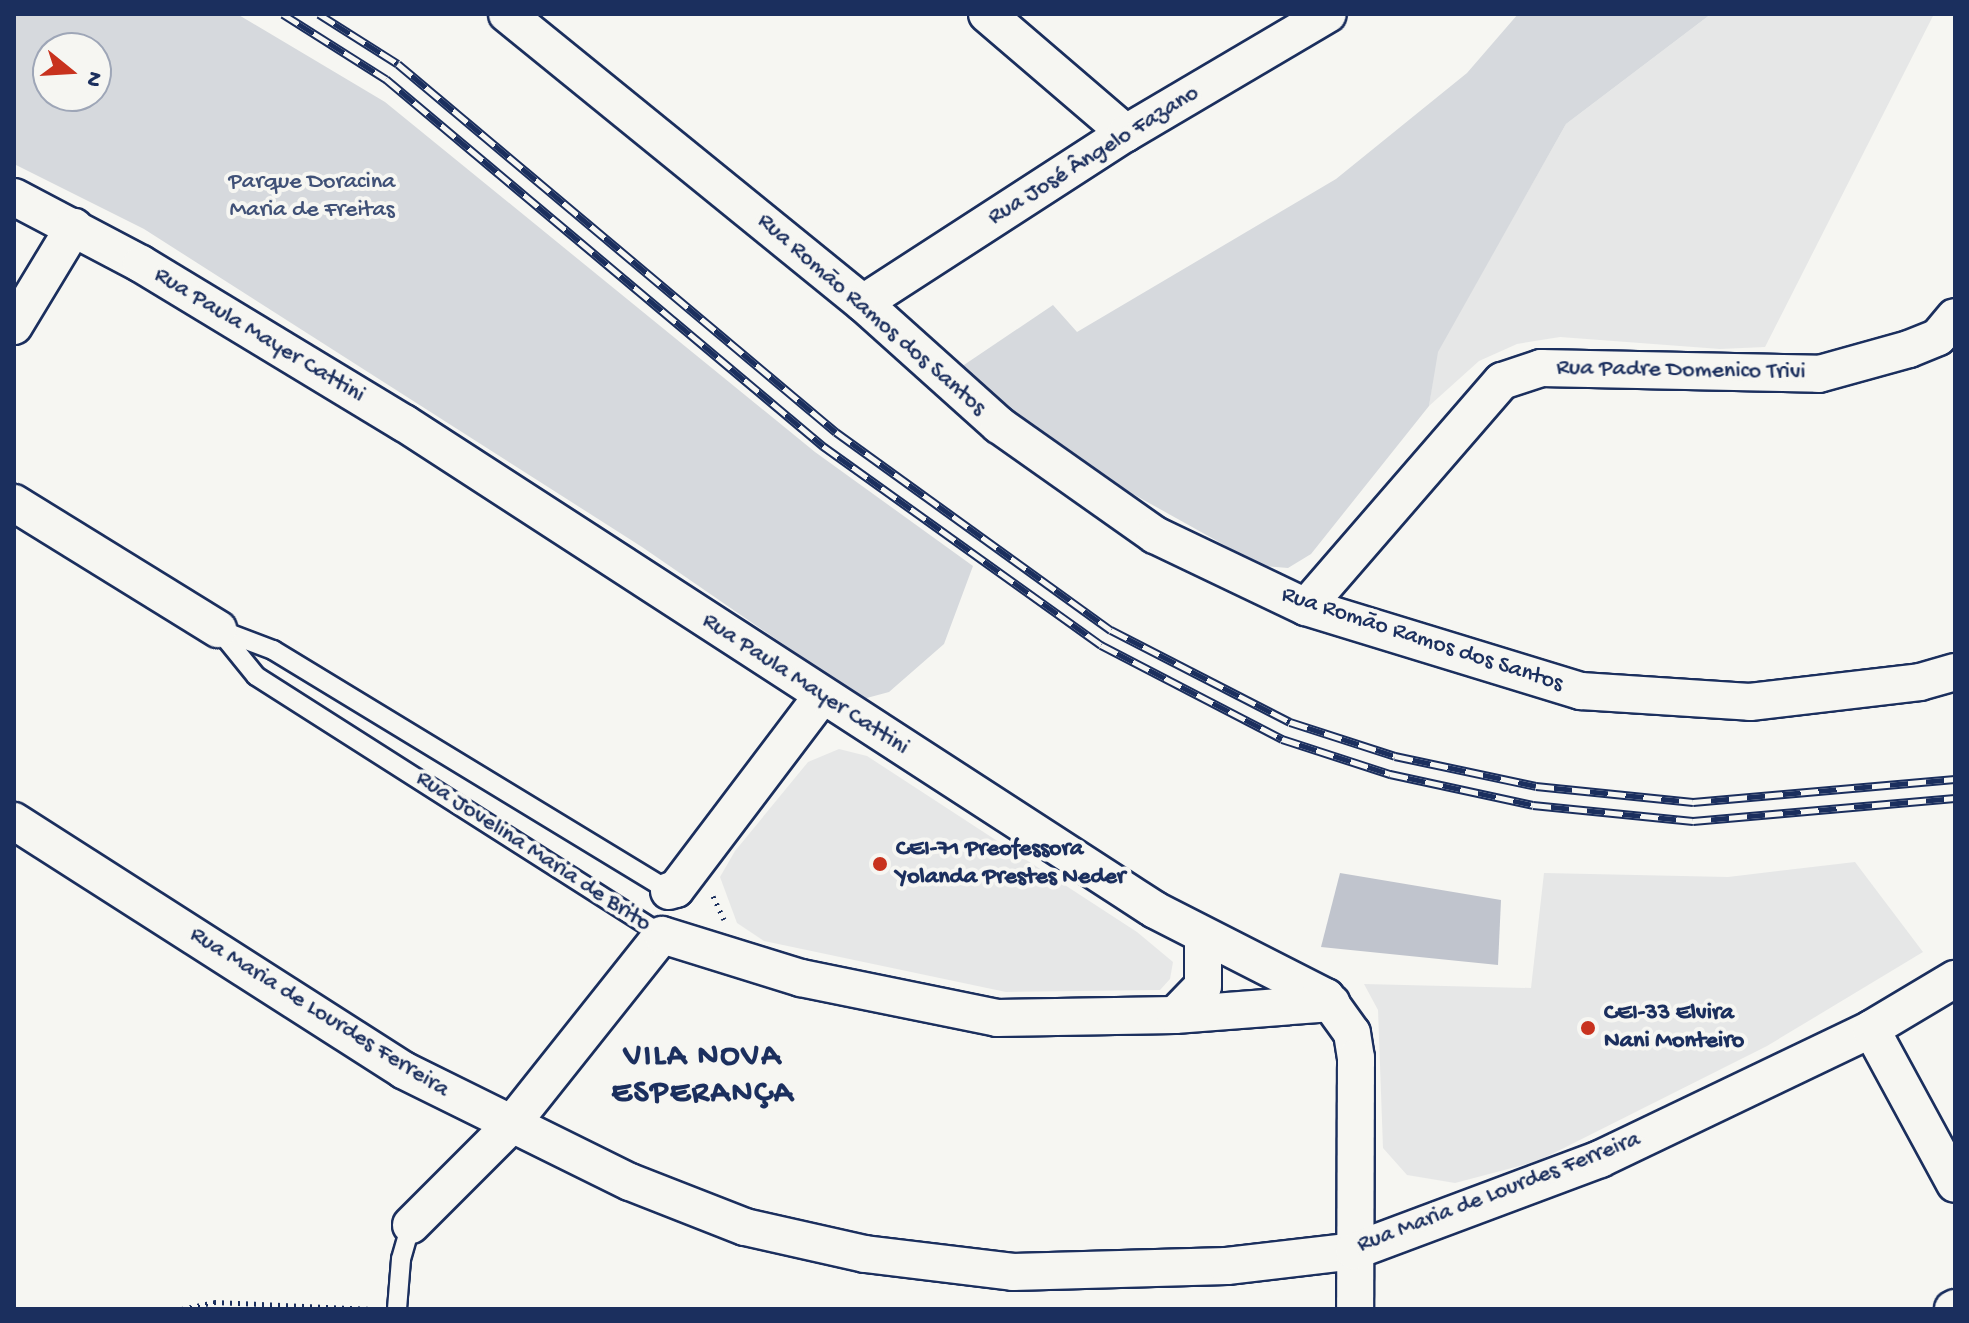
<!DOCTYPE html>
<html>
<head>
<meta charset="utf-8">
<style>
  body { margin:0 }
  #map { position:relative; width:1969px; height:1323px; overflow:hidden; background:#f6f6f2; font-family:"Gochi Hand",sans-serif }
  div>[style] { position:absolute }
  [style*='--x'] { left:calc(var(--x)*1px); top:calc(var(--y)*1px); width:calc(var(--w)*1px); rotate:calc(var(--a)*1deg) }
  .built>* { inset:0; background:#e6e7e7 }
  .green>* { inset:0; background:#d6d9dd }
  .building>* { inset:0; background:#c0c4cd }
  .path>* { height:5px; margin-top:-2.5px; transform-origin:0; background:repeating-linear-gradient(90deg,#1b2f5e 0 2px,transparent 0 8px) }
  .roads { filter:drop-shadow(2px 0 #1b2f5e) drop-shadow(-2px 0 #1b2f5e) drop-shadow(0 2px #1b2f5e) drop-shadow(0 -2px #1b2f5e) }
  .service>* { height:18px; margin:-9px; padding:0 9px; transform-origin:9px; border-radius:9px; background:#f6f6f2 }
  .minor>* { height:36px; margin:-18px; padding:0 18px; transform-origin:18px; border-radius:18px; background:#f6f6f2 }
  .rail>* { height:9px; margin-top:-4.5px; transform-origin:0; background:repeating-linear-gradient(90deg,#f6f6f2 0 18px,#1b2f5e 0 36px); box-sizing:border-box; border-block:2px solid #1b2f5e }
  .dots>* { width:22px; height:22px; translate:-50% -50%; box-sizing:border-box; border:4px solid #f6f6f2; border-radius:50% }
  span { translate:-50% -50%; white-space:nowrap; text-align:center; line-height:1.15; -webkit-text-stroke:8px #f6f6f2; paint-order:stroke }
  .street-label { font-size:24px; color:#1b2f5e }
  .park-label { font-size:24px; color:#405177 }
  .poi-label { font-size:24px; color:#1b2f5e; font-weight:700 }
  .left { translate:0 -50%; text-align:left }
  .district-label { font-size:32px; color:#1b2f5e; font-weight:700; letter-spacing:2px }
  .frame { position:absolute; inset:0; border:16px solid #1b2f5e; pointer-events:none }
  .north { position:absolute; left:32px; top:32px; width:80px; height:80px; box-sizing:border-box; background:#f6f6f2; border:2px solid #9ea6b7; border-radius:50%; rotate:108deg; font-size:22px; font-weight:700; line-height:32px; text-align:center; color:#1b2f5e }
  .north::after { content:''; display:block; margin:auto; width:28px; height:36px; background:#c8321e; clip-path:polygon(50% 0,100% 100%,50% 72%,0 100%) }
</style>
</head>
<body>
<div id="map">
  <div class="built">
    <i style="clip-path:polygon(1711px 14px,1934px 14px,1765px 347px,1720px 349px,1560px 337px,1517px 344px,1479px 361px,1429px 406px,1437px 352px,1566px 124px)"></i>
    <i style="clip-path:polygon(839px 749px,867px 756px,1137px 932px,1173px 962px,1170px 979px,1160px 990px,1006px 992px,764px 941px,737px 923px,720px 877px,735px 851px,808px 762px)"></i>
    <i style="clip-path:polygon(1855px 862px,1923px 952px,1767px 1046px,1538px 1161px,1455px 1183px,1407px 1175px,1383px 1148px,1378px 1010px,1364px 984px,1531px 988px,1544px 873px,1728px 877px)"></i>
  </div>
  <div class="green">
    <i style="clip-path:polygon(evenodd,14px 14px,237px 14px,385px 102px,815px 452px,973px 566px,944px 644px,889px 692px,863px 699px,642px 547px,144px 229px,14px 164px,14px 14px,48px 48px,96px 48px,96px 96px,48px 96px,48px 48px)"></i>
    <i style="clip-path:polygon(1518px 14px,1711px 14px,1566px 124px,1438px 352px,1429px 406px,1311px 554px,1288px 568px,1262px 566px,1063px 455px,955px 371px,1053px 305px,1077px 332px,1336px 179px,1467px 73px)"></i>
  </div>
  <div class="building">
    <i style="clip-path:polygon(1340px 873px,1501px 900px,1498px 965px,1321px 947px)"></i>
  </div>
  <div class="path">
    <i style="--x:713;--y:896;--w:26;--a:65"></i>
    <i style="--x:182;--y:1309;--w:33;--a:-12"></i>
    <i style="--x:214;--y:1302;--w:158;--a:2.5"></i>
  </div>
  <div class="roads">
    <div class="service">
      <i style="--x:218;--y:629;--w:60;--a:51"></i>
      <i style="--x:256;--y:676;--w:482;--a:32.5"></i>
      <i style="--x:220;--y:630;--w:57;--a:20.7"></i>
      <i style="--x:273;--y:650;--w:464;--a:31.3"></i>
      <i style="--x:397;--y:1309;--w:50;--a:-85.4"></i>
      <i style="--x:401;--y:1259;--w:35;--a:-74"></i>
    </div>
    <div class="minor">
      <i style="--x:507;--y:14;--w:459;--a:39.1"></i>
      <i style="--x:863;--y:303;--w:183;--a:41.9"></i>
      <i style="--x:999;--y:425;--w:191;--a:35.2"></i>
      <i style="--x:1155;--y:535;--w:167;--a:25.5"></i>
      <i style="--x:1306;--y:607;--w:288;--a:17"></i>
      <i style="--x:1581;--y:691;--w:169;--a:3.7"></i>
      <i style="--x:1750;--y:702;--w:171;--a:-6.7"></i>
      <i style="--x:1920;--y:682;--w:36;--a:-16"></i>
      <i style="--x:987;--y:14;--w:183;--a:40.6"></i>
      <i style="--x:14;--y:197;--w:144;--a:27.8"></i>
      <i style="--x:141;--y:264;--w:307;--a:31.2"></i>
      <i style="--x:404;--y:423;--w:895;--a:32.96"></i>
      <i style="--x:1155;--y:910;--w:192;--a:27"></i>
      <i style="--x:1326;--y:997;--w:44;--a:54.2"></i>
      <i style="--x:1352;--y:1033;--w:25;--a:81"></i>
      <i style="--x:1356;--y:1058;--w:251;--a:90.2"></i>
      <i style="--x:863;--y:303;--w:313;--a:-32.9"></i>
      <i style="--x:1126;--y:133;--w:234;--a:-30.5"></i>
      <i style="--x:14;--y:326;--w:116;--a:-58.8"></i>
      <i style="--x:14;--y:503;--w:240;--a:31.7"></i>
      <i style="--x:1306;--y:607;--w:299;--a:-49.1"></i>
      <i style="--x:1502;--y:381;--w:41;--a:-18.4"></i>
      <i style="--x:1541;--y:368;--w:278;--a:1.2"></i>
      <i style="--x:1819;--y:374;--w:93;--a:-15.5"></i>
      <i style="--x:1909;--y:349;--w:31;--a:-22"></i>
      <i style="--x:1938;--y:337;--w:26;--a:-50"></i>
      <i style="--x:14;--y:821;--w:462;--a:32.6"></i>
      <i style="--x:403;--y:1070;--w:253;--a:26.3"></i>
      <i style="--x:630;--y:1182;--w:123;--a:21.4"></i>
      <i style="--x:745;--y:1227;--w:123;--a:12.7"></i>
      <i style="--x:865;--y:1254;--w:149;--a:6.9"></i>
      <i style="--x:1013;--y:1272;--w:214;--a:-1.6"></i>
      <i style="--x:1227;--y:1266;--w:128;--a:-6.7"></i>
      <i style="--x:1354;--y:1251;--w:263;--a:-20.5"></i>
      <i style="--x:1600;--y:1159;--w:301;--a:-25.6"></i>
      <i style="--x:1871;--y:1029;--w:98;--a:-30.8"></i>
      <i style="--x:669;--y:891;--w:7;--a:-16"></i>
      <i style="--x:676;--y:889;--w:242;--a:-52.9"></i>
      <i style="--x:1175;--y:1015;--w:40;--a:-46"></i>
      <i style="--x:1203;--y:986;--w:50;--a:-90"></i>
      <i style="--x:1871;--y:1029;--w:176;--a:61.5"></i>
      <i style="--x:411;--y:1225;--w:140;--a:-45"></i>
      <i style="--x:510;--y:1126;--w:244;--a:-51.5"></i>
      <i style="--x:662;--y:935;--w:145;--a:17.2"></i>
      <i style="--x:801;--y:978;--w:200;--a:11.5"></i>
      <i style="--x:997;--y:1018;--w:178;--a:-1"></i>
      <i style="--x:1175;--y:1015;--w:157;--a:-4.4"></i>
      <i style="--x:1953;--y:1309;--w:2;--a:-27"></i>
    </div>
  </div>
  <div class="rail">
    <i style="--x:283;--y:14;--w:122;--a:32.3"></i>
    <i style="--x:386;--y:79;--w:571;--a:40.02"></i>
    <i style="--x:823;--y:446;--w:342;--a:35.6"></i>
    <i style="--x:1101;--y:645;--w:204;--a:27.4"></i>
    <i style="--x:1282;--y:739;--w:114;--a:18"></i>
    <i style="--x:1390;--y:774;--w:146;--a:12.2"></i>
    <i style="--x:1533;--y:805;--w:161;--a:5.7"></i>
    <i style="--x:1693;--y:821;--w:263;--a:-5"></i>
    <i style="--x:319;--y:14;--w:93;--a:32.3"></i>
    <i style="--x:398;--y:64;--w:572;--a:40.04"></i>
    <i style="--x:836;--y:432;--w:339;--a:35.8"></i>
    <i style="--x:1111;--y:630;--w:201;--a:27.2"></i>
    <i style="--x:1290;--y:722;--w:110;--a:17.9"></i>
    <i style="--x:1395;--y:756;--w:144;--a:12"></i>
    <i style="--x:1536;--y:786;--w:158;--a:5.8"></i>
    <i style="--x:1693;--y:802;--w:263;--a:-5"></i>
  </div>
  <div class="dots">
    <i style="left:880px;top:864px;background:#c8321e"></i>
    <i style="left:1588px;top:1028px;background:#c8321e"></i>
  </div>
  <div class="street-label">
    <span style="left:1094px;top:156px;rotate:-32deg">Rua José Ângelo Fazano</span>
    <span style="left:871px;top:315px;rotate:41deg">Rua Romão Ramos dos Santos</span>
    <span style="left:259px;top:336px;rotate:31deg">Rua Paula Mayer Cattini</span>
    <span style="left:1681px;top:371px;rotate:1deg">Rua Padre Domenico Trivi</span>
    <span style="left:1422px;top:640px;rotate:18deg">Rua Romão Ramos dos Santos</span>
    <span style="left:805px;top:685px;rotate:33deg">Rua Paula Mayer Cattini</span>
    <span style="left:533px;top:852px;rotate:33deg">Rua Jovelina Maria de Brito</span>
    <span style="left:319px;top:1013px;rotate:32deg">Rua Maria de Lourdes Ferreira</span>
    <span style="left:1499px;top:1193px;rotate:-21deg">Rua Maria de Lourdes Ferreira</span>
  </div>
  <div class="park-label">
    <span style="left:312px;top:197px">Parque Doracina<br>Maria de Freitas</span>
  </div>
  <div class="poi-label">
    <span class="left" style="left:896px;top:864px">CEI-71 Preofessora<br>Yolanda Prestes Neder</span>
    <span class="left" style="left:1604px;top:1028px">CEI-33 Elvira<br>Nani Monteiro</span>
  </div>
  <div class="district-label">
    <span style="left:703px;top:1076px">VILA NOVA<br>ESPERANÇA</span>
  </div>
  <div class="frame"></div>
  <div class="north">N</div>
</div>
</body>
</html>
